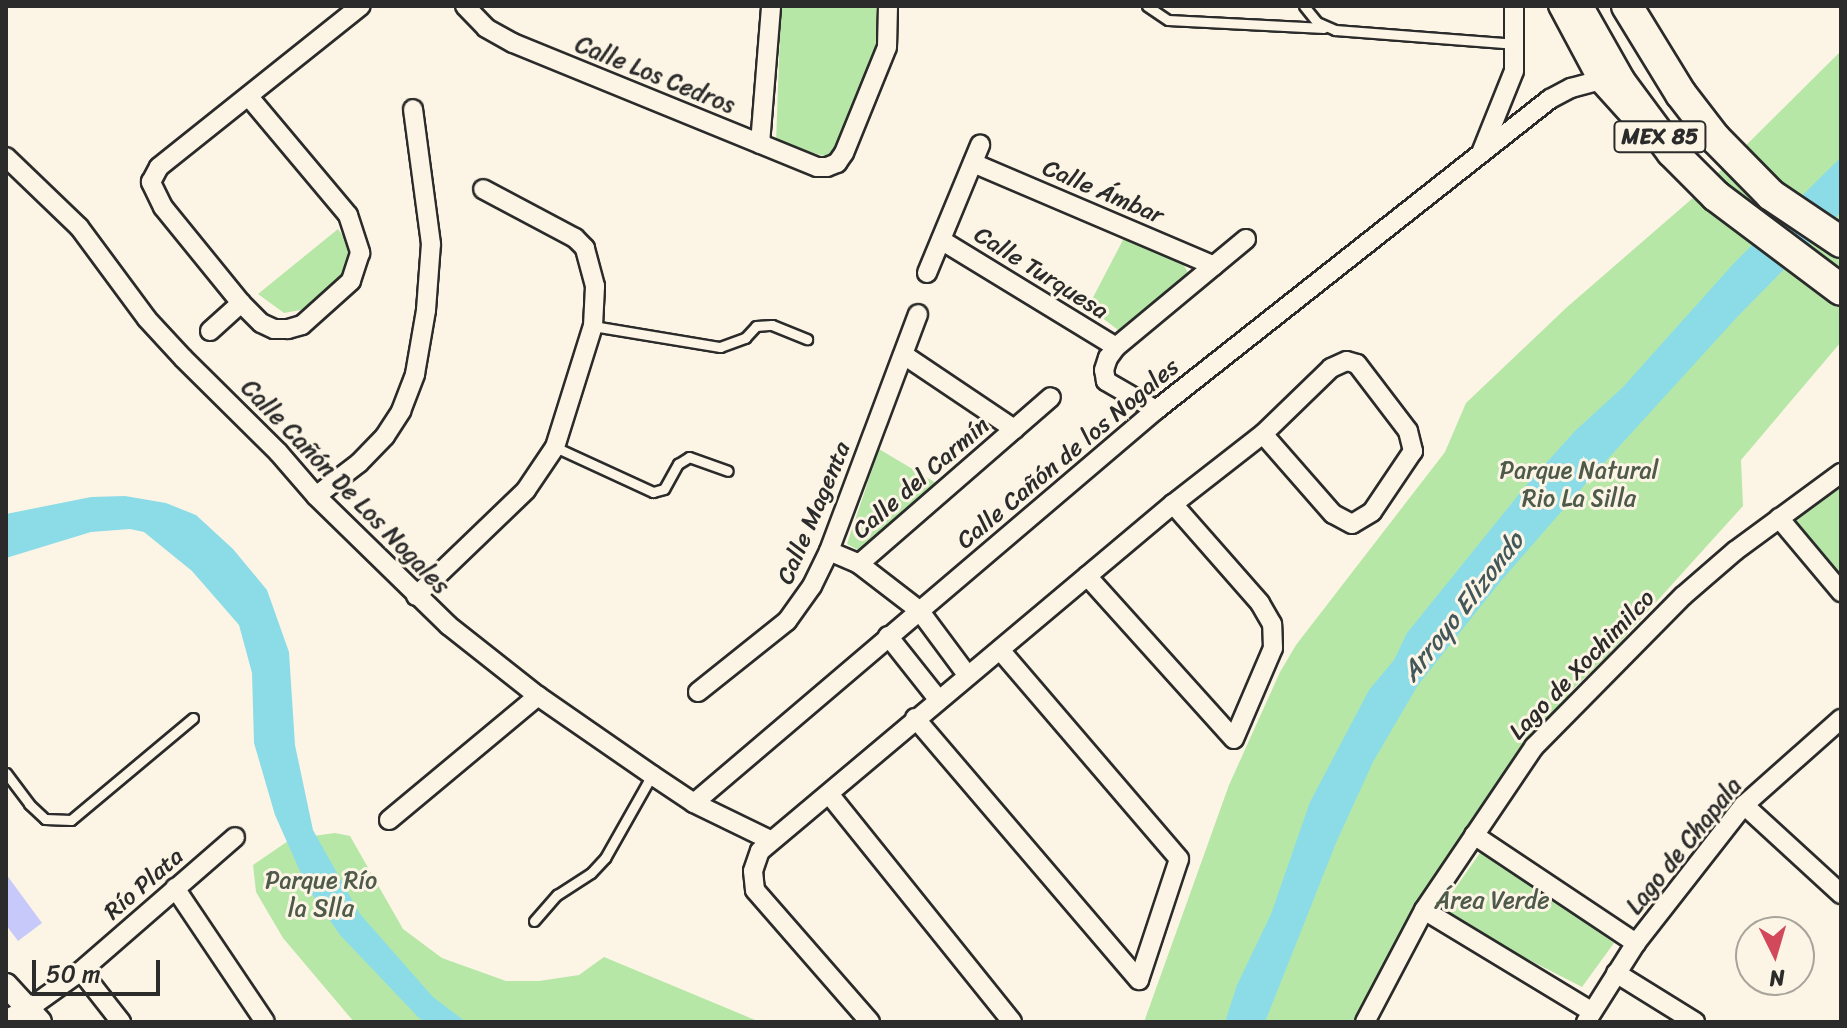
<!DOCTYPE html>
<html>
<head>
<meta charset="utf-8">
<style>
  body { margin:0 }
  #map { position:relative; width:1847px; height:1028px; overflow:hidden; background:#fcf5e5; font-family:Sriracha,sans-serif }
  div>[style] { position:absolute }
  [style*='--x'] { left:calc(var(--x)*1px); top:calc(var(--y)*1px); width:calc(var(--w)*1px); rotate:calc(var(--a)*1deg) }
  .green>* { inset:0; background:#b6e7a7 }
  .water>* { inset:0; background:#8cdce8 }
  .building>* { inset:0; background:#c8c9fb }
  .roads { filter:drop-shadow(2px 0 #2b2b2b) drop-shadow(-2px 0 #2b2b2b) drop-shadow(0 2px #2b2b2b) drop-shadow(0 -2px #2b2b2b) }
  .service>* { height:9px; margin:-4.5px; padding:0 4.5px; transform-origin:4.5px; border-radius:4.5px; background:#fcf5e5 }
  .minor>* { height:18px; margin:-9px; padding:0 9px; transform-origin:9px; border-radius:9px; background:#fcf5e5 }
  .tertiary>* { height:22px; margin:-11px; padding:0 11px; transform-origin:11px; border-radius:11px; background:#fcf5e5 }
  .trunk>* { height:30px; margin:-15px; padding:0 15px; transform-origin:15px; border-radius:15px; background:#fcf5e5 }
  span { translate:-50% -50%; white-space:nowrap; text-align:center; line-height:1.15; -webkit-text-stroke:6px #fcf5e5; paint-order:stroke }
  .shield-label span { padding:2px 6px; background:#fcf5e5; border:2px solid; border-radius:6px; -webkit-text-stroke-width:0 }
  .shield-label { font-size:22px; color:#2b2b2b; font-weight:700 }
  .street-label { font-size:24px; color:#2b2b2b }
  .park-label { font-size:24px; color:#4e5a4a }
  .water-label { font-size:26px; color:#43575a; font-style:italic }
  .frame { position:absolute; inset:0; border:8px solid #2b2b2b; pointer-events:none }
  .north { position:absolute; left:1735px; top:916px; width:80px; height:80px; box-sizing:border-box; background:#fcf5e5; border:2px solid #a8a49b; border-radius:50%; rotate:175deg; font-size:22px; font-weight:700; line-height:32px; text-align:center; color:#2b2b2b }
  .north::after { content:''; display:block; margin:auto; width:28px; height:36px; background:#d1495b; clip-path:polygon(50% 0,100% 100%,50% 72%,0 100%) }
  .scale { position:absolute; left:32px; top:960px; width:128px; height:36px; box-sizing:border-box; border:4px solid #2b2b2b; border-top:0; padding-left:10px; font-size:24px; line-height:28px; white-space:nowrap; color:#2b2b2b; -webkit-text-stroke:6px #fcf5e5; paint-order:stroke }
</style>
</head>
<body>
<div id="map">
  <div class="green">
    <i style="clip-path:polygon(781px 6px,879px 6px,884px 15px,880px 45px,831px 158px,776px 142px)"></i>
    <i style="clip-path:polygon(1841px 51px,1841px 342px,1741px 460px,1743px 506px,1610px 653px,1573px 689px,1501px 791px,1372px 1022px,1144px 1022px,1229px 785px,1280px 672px,1296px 645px,1445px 452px,1466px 403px,1566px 308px,1694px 197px)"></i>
    <i style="clip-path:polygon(338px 229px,352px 249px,349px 275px,329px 293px,306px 309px,284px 313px,258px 294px)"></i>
    <i style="clip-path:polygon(1124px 238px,1182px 262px,1191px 278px,1122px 333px,1088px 307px)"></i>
    <i style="clip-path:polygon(879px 449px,936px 483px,862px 552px,847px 544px)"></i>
    <i style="clip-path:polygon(1841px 488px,1841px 581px,1788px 523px)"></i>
    <i style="clip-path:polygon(335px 833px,350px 836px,403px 929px,442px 958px,506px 981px,539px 981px,579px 975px,604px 957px,760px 1022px,354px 1022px,283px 938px,256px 892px,253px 865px,291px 839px)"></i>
    <i style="clip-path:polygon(1482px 850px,1614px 943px,1582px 987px,1438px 913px)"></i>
  </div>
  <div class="water">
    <i style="clip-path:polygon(1841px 157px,1841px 212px,1739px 315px,1595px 473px,1501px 581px,1418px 685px,1373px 762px,1336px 843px,1265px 1022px,1225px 1022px,1237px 985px,1271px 914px,1310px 802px,1369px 690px,1394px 660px,1407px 633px,1528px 483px,1575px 431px,1623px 387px,1735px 262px)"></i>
    <i style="clip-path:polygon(125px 496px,166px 503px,196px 515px,233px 549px,267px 590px,289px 652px,295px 745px,313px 830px,360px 914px,433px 997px,466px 1022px,425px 1022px,419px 1018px,340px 935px,307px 887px,275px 815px,254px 743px,252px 673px,239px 625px,192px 571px,144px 532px,130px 529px,91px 532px,6px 558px,6px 514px,91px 497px)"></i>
  </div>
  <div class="building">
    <i style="clip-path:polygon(6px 874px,42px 923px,18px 941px,6px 925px)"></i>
  </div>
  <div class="roads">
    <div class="service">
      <i style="--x:1147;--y:6;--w:25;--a:34"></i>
      <i style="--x:1168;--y:20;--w:156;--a:2.9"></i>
      <i style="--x:1304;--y:6;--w:21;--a:51"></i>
      <i style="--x:1317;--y:22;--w:20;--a:24"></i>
      <i style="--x:1335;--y:30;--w:182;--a:4.4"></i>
      <i style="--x:593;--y:326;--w:129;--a:9.4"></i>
      <i style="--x:720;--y:347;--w:27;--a:-20"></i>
      <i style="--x:745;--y:338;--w:16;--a:-47"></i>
      <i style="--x:756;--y:326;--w:16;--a:-4"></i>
      <i style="--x:772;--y:325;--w:38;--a:22"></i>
      <i style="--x:555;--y:447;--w:108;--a:24.7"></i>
      <i style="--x:653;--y:492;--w:11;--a:-15"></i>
      <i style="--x:664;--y:489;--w:29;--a:-61"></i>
      <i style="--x:678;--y:464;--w:13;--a:-32"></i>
      <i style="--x:689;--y:457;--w:41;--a:19.7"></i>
      <i style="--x:6;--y:773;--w:39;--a:53"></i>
      <i style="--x:29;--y:804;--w:22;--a:43"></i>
      <i style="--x:45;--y:819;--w:26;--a:2"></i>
      <i style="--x:71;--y:820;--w:159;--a:-39.9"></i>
      <i style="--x:534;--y:921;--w:35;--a:-49"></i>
      <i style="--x:557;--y:895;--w:40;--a:-32.9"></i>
      <i style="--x:591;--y:873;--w:21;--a:-47"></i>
      <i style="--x:605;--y:858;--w:95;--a:-60.5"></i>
    </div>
    <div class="minor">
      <i style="--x:465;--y:6;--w:30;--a:46"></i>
      <i style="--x:486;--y:28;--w:31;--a:29"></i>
      <i style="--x:513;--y:43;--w:328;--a:22.2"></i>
      <i style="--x:817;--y:167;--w:10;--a:0"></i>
      <i style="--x:827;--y:167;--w:11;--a:-22"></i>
      <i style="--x:837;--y:163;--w:12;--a:-55"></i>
      <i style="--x:844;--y:153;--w:114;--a:-67.9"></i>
      <i style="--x:887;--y:47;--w:41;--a:-88.6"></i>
      <i style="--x:1558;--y:6;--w:85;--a:61.9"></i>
      <i style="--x:1598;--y:81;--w:72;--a:47.8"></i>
      <i style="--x:249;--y:97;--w:154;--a:50"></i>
      <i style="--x:348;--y:215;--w:40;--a:72"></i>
      <i style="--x:360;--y:253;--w:29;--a:108"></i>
      <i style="--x:351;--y:281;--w:66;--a:138.1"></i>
      <i style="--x:302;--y:325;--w:15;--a:164"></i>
      <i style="--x:288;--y:329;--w:14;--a:180"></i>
      <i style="--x:274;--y:329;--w:14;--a:-155"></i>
      <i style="--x:261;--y:323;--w:28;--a:-135"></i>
      <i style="--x:241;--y:303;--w:124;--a:-129.1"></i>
      <i style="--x:163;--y:207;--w:28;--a:-116"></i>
      <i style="--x:151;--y:182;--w:17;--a:-62"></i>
      <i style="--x:159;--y:167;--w:258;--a:-38.6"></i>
      <i style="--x:760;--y:144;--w:138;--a:-85.4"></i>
      <i style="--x:1481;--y:153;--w:88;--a:-68.1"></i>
      <i style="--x:1514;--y:71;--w:65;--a:-90"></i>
      <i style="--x:6;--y:157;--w:101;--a:43.8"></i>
      <i style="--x:79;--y:227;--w:114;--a:53.5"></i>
      <i style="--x:147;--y:319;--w:53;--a:47.3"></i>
      <i style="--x:183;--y:358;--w:134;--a:44.7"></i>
      <i style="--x:278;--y:452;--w:58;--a:49.2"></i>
      <i style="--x:316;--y:496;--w:185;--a:44.3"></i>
      <i style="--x:448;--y:625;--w:115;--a:38.3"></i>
      <i style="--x:538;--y:696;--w:139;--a:34.7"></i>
      <i style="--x:652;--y:775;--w:50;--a:33.7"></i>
      <i style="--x:694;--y:803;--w:85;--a:26"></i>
      <i style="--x:973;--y:163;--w:262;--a:23.1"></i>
      <i style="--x:941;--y:240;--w:205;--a:31.4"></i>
      <i style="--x:927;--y:273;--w:139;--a:-67.5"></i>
      <i style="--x:210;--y:331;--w:42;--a:-42.1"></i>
      <i style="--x:904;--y:355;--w:133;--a:33.9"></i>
      <i style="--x:1156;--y:410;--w:58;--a:-149.9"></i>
      <i style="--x:1106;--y:381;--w:11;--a:-100"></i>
      <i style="--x:1104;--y:370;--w:13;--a:-72"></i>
      <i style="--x:1108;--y:358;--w:14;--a:-54"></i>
      <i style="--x:1116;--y:347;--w:169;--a:-39.7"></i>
      <i style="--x:316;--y:496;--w:54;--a:-37.5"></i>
      <i style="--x:359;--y:463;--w:37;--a:-46"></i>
      <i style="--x:385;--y:436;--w:30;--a:-57"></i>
      <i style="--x:401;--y:411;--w:40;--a:-69"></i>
      <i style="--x:415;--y:374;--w:65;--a:-80.2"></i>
      <i style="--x:426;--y:310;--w:66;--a:-85.7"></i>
      <i style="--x:431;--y:244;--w:136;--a:-97.6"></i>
      <i style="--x:1779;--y:518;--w:97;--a:50"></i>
      <i style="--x:829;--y:551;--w:33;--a:23"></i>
      <i style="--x:859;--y:564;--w:76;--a:37.5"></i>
      <i style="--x:919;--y:610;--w:82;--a:53.4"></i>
      <i style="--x:859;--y:564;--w:254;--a:-41"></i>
      <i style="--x:1087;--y:576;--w:219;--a:48"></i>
      <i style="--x:1234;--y:739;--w:99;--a:-66.8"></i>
      <i style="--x:1273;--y:648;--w:24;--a:-92"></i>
      <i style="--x:1272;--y:624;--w:24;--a:-120"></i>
      <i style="--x:1260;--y:603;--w:132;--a:-131.3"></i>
      <i style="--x:416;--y:596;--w:153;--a:-43.9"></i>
      <i style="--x:526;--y:490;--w:52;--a:-56"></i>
      <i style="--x:555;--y:447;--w:127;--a:-72.6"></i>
      <i style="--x:593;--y:326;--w:40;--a:-87.1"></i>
      <i style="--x:595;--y:286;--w:39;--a:-105"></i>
      <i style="--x:585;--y:248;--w:14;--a:-135"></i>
      <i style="--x:575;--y:238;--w:104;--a:-152"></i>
      <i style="--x:888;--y:636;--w:80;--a:51.6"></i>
      <i style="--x:1000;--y:650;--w:275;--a:49.4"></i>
      <i style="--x:1179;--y:859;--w:127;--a:108.3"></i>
      <i style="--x:698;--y:692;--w:114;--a:-38.6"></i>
      <i style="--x:787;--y:621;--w:43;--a:-54.5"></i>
      <i style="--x:812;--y:586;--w:39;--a:-64"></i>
      <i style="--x:829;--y:551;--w:253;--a:-69.4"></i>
      <i style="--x:915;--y:718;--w:345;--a:49.5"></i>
      <i style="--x:829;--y:794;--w:292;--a:51.2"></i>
      <i style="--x:694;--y:803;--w:607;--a:-40.39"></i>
      <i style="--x:1156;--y:410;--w:502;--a:-38.29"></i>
      <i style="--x:1550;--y:99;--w:24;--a:-28"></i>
      <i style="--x:1571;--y:88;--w:28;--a:-15"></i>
      <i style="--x:1744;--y:805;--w:132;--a:42.5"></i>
      <i style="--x:389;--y:820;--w:194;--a:-39.8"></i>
      <i style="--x:1474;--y:835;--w:195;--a:33.7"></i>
      <i style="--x:175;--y:888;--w:161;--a:56.1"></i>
      <i style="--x:1424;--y:910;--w:195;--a:31.2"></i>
      <i style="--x:81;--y:971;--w:65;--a:51.9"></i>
      <i style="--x:1616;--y:973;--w:93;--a:31.8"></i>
      <i style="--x:6;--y:1019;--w:24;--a:-24"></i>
      <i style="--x:28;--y:1009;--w:65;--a:-35.6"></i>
      <i style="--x:81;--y:971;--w:204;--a:-41"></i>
      <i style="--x:870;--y:1022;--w:175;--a:-131.1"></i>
      <i style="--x:755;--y:890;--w:19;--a:-96"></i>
      <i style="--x:753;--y:871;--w:21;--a:-71"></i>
      <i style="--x:760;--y:851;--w:539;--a:-40.04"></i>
      <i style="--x:1173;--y:504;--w:114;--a:-37.9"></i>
      <i style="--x:1263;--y:434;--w:95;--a:-44.1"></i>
      <i style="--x:1331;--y:368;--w:17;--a:-24"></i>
      <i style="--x:1347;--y:361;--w:10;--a:17"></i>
      <i style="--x:1357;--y:364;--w:84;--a:52.7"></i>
      <i style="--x:1408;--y:431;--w:21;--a:76"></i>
      <i style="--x:1413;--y:451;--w:73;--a:123.9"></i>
      <i style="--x:1372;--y:512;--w:23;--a:149"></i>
      <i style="--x:1352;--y:524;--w:21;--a:-152"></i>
      <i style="--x:1333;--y:514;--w:106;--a:-131.2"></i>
      <i style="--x:1365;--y:1022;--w:127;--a:-62.2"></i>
      <i style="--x:1424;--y:910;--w:197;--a:-56"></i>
      <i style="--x:1534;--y:747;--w:212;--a:-45.4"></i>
      <i style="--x:1683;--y:596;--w:69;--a:-40.9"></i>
      <i style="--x:1735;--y:551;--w:132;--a:-36.3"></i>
      <i style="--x:1586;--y:1022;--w:93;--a:-57.7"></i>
      <i style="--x:1636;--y:943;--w:175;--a:-52"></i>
      <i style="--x:1744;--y:805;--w:130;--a:-41.6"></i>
    </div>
    <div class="tertiary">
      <i style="--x:6;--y:985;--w:50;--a:47.4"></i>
    </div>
    <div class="trunk">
      <i style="--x:1577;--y:6;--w:87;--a:60.5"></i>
      <i style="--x:1620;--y:82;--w:87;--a:53.4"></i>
      <i style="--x:1672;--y:152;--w:62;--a:45"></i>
      <i style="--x:1716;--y:196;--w:156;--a:36.9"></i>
      <i style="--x:1627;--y:6;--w:103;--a:58.5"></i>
      <i style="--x:1681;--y:94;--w:56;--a:52.3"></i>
      <i style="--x:1715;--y:138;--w:80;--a:45.5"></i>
      <i style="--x:1771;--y:195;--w:84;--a:33.9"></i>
    </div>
  </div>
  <div class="shield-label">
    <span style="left:1660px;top:137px">MEX 85</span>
  </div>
  <div class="street-label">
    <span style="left:655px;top:75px;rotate:22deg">Calle Los Cedros</span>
    <span style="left:1103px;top:192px;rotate:23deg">Calle Ámbar</span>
    <span style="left:1041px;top:273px;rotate:32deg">Calle Turquesa</span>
    <span style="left:1068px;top:454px;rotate:-40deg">Calle Cañón de los Nogales</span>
    <span style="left:921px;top:478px;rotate:-41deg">Calle del Carmín</span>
    <span style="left:345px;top:487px;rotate:46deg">Calle Cañón De Los Nogales</span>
    <span style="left:814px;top:513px;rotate:-67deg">Calle Magenta</span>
    <span style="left:1582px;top:665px;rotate:-46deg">Lago de Xochimilco</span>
    <span style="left:1684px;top:846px;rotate:-51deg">Lago de Chapala</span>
    <span style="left:144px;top:884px;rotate:-41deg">Río Plata</span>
  </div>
  <div class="park-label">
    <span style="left:1579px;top:485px">Parque Natural<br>Rio La Silla</span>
    <span style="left:321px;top:895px">Parque Río<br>la Slla</span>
    <span style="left:1492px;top:901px">Área Verde</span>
  </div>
  <div class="water-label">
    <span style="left:1463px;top:607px;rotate:-52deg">Arroyo Elizondo</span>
  </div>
  <div class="frame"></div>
  <div class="north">N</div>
  <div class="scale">50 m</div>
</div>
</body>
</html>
